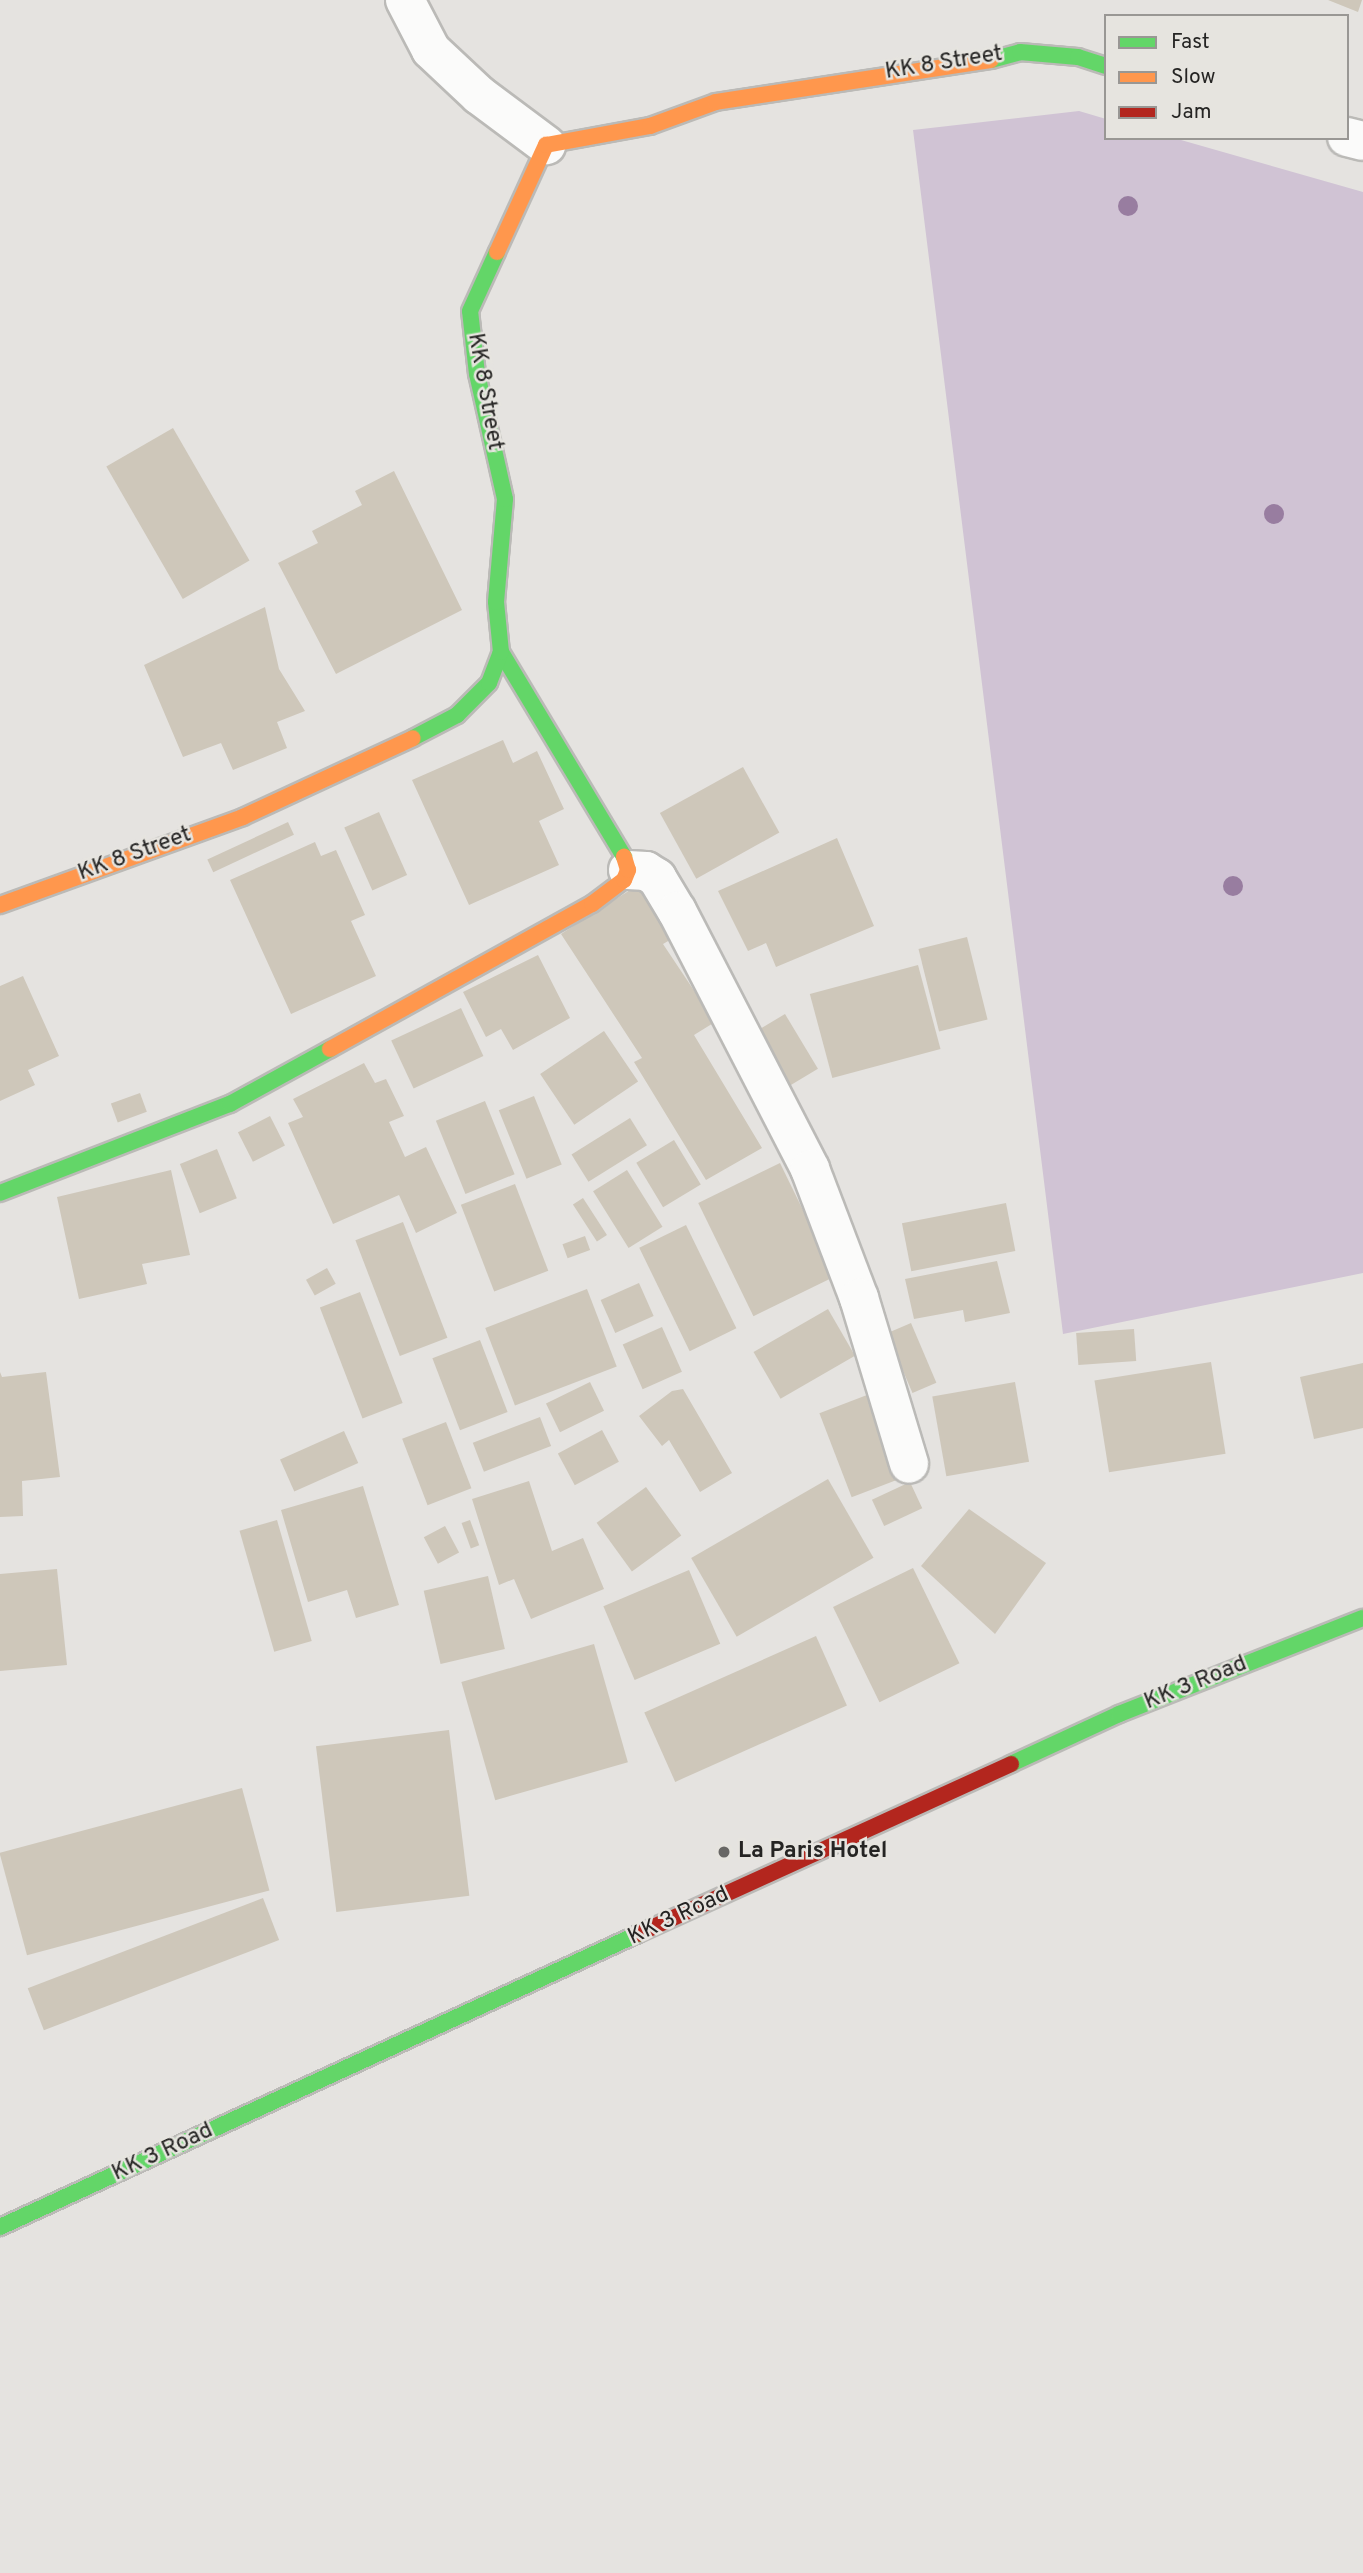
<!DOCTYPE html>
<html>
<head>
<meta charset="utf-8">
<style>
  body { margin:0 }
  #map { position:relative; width:1363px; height:2573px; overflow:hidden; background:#e5e3e0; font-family:Overpass,sans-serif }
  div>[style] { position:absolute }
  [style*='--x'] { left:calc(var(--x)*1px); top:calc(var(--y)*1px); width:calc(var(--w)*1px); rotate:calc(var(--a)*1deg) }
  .green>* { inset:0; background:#d0c3d4 }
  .building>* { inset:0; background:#cec7ba; transform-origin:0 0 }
  .roads { filter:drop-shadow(2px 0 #bbbab7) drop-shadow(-2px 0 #bbbab7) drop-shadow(0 2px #bbbab7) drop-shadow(0 -2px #bbbab7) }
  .street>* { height:38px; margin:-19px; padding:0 19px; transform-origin:19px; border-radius:19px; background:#fbfbfa }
  .fast>* { height:16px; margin:-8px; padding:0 8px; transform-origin:8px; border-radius:8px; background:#63d668 }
  .slow>* { height:16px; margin:-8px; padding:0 8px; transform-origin:8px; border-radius:8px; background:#ff974d }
  .jam>* { height:16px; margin:-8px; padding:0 8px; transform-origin:8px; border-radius:8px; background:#b3261e }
  .trees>* { width:20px; height:20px; margin:-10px; border-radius:50%; background:#987da0 }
  .dots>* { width:19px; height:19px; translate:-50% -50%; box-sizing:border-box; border:4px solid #e6e4df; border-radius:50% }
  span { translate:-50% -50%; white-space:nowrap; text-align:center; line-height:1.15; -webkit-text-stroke:5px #e6e4df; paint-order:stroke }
  .street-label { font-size:23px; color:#252423 }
  .poi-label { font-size:23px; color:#252423; font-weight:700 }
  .left { translate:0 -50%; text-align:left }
  .legend { position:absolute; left:1104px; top:14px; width:245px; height:126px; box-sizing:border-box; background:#e6e4df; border:2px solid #999794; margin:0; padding:9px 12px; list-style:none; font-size:21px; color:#252423 }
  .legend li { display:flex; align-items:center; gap:14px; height:35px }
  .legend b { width:35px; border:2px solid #999794 }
</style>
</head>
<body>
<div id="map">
  <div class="green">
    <i style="clip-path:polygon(1079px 111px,1106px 119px,1106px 138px,1174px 138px,1363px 192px,1363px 1273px,1063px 1334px,913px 130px)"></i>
  </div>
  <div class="building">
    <i style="clip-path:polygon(1328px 0,1362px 0,1358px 12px)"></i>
    <i style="left:173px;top:428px;width:153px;height:77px;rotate:60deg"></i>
    <i style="clip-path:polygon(394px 471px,462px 610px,336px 674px,278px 563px,318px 543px,312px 531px,362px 505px,355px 491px)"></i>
    <i style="clip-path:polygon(265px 607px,279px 669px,305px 711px,277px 722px,287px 748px,233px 770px,221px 743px,183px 757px,144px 665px)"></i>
    <i style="clip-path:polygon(503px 740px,513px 763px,537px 751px,564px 809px,539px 821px,559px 865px,469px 905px,412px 780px)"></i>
    <i style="left:743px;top:767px;width:75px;height:95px;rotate:61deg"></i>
    <i style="left:379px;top:812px;width:69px;height:38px;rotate:66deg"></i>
    <i style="left:288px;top:822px;width:14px;height:89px;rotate:65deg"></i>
    <i style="clip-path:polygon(837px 838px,874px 926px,776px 967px,766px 943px,748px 951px,718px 891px)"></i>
    <i style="clip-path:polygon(315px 842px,321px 856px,336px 850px,365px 915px,351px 921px,376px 976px,291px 1014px,230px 880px)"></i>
    <i style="clip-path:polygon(649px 878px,682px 933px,663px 944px,715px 1022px,694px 1035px,762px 1148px,706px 1180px,634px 1062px,642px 1058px,561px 934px)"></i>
    <i style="left:967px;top:937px;width:85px;height:50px;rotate:76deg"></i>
    <i style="clip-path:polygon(538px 955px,570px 1018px,513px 1050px,501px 1029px,486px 1037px,463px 992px)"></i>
    <i style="left:918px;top:965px;width:87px;height:112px;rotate:75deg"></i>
    <i style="clip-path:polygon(23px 976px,59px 1056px,28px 1070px,35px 1085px,0 1101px,0 986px)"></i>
    <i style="left:461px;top:1008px;width:53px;height:77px;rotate:65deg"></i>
    <i style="left:785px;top:1014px;width:64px;height:33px;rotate:59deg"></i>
    <i style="left:604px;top:1031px;width:61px;height:77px;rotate:56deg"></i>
    <i style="clip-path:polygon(364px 1063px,375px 1083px,386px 1079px,404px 1116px,389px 1122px,405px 1157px,426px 1147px,457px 1213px,416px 1233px,399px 1195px,333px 1224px,288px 1123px,303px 1117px,293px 1099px)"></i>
    <i style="left:140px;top:1093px;width:20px;height:31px;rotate:70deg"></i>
    <i style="left:534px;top:1096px;width:74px;height:38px;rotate:68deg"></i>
    <i style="left:485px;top:1101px;width:79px;height:53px;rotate:68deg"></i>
    <i style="left:270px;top:1116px;width:33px;height:36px;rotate:63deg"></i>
    <i style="left:630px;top:1118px;width:32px;height:69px;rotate:58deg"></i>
    <i style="left:674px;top:1140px;width:52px;height:44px;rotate:59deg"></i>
    <i style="left:217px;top:1149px;width:53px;height:40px;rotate:68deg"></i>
    <i style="left:780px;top:1163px;width:126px;height:91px;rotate:64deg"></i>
    <i style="clip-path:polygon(171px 1170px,190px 1255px,142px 1264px,147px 1284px,79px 1299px,57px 1197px)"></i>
    <i style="left:627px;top:1170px;width:67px;height:40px;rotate:58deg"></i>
    <i style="left:515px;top:1184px;width:93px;height:58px;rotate:69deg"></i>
    <i style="left:583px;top:1198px;width:44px;height:12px;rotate:57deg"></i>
    <i style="left:1006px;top:1203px;width:49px;height:106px;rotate:79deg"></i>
    <i style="left:403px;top:1222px;width:124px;height:51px;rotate:69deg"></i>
    <i style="left:686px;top:1225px;width:115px;height:52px;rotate:64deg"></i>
    <i style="left:585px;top:1236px;width:15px;height:24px;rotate:70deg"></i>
    <i style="clip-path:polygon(997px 1261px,1010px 1313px,965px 1322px,963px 1310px,914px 1319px,905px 1279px)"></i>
    <i style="left:327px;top:1268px;width:18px;height:24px;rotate:61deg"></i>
    <i style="left:639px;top:1283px;width:36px;height:42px;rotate:66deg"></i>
    <i style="left:587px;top:1289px;width:83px;height:109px;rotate:69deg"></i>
    <i style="left:360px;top:1292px;width:119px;height:43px;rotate:69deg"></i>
    <i style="left:828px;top:1309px;width:54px;height:86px;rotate:60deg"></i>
    <i style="left:911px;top:1323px;width:65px;height:26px;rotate:67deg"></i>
    <i style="left:662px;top:1327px;width:49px;height:43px;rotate:66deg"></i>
    <i style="left:1134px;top:1329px;width:32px;height:58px;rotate:86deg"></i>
    <i style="left:480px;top:1340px;width:77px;height:51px;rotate:69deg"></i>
    <i style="left:1211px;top:1362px;width:93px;height:118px;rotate:81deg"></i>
    <i style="clip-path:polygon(1363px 1363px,1363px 1428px,1314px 1439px,1300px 1377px)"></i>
    <i style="clip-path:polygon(0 1372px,2px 1377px,46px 1372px,60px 1477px,22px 1481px,23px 1516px,0 1517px)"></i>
    <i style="left:590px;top:1382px;width:32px;height:49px;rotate:64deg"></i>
    <i style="left:1015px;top:1382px;width:81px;height:84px;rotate:80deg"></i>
    <i style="clip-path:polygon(683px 1389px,732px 1473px,700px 1492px,669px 1440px,662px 1446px,639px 1416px,672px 1391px)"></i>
    <i style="left:867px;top:1395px;width:90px;height:51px;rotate:69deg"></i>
    <i style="left:540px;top:1417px;width:31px;height:72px;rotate:69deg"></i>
    <i style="left:446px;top:1422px;width:71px;height:47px;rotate:69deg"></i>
    <i style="left:602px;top:1430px;width:36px;height:50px;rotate:62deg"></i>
    <i style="left:344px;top:1431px;width:35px;height:70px;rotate:66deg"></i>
    <i style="left:828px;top:1479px;width:91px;height:158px;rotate:60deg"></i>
    <i style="clip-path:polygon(529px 1481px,552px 1551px,583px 1538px,604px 1589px,531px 1619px,514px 1579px,499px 1585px,472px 1499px)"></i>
    <i style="left:910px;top:1482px;width:29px;height:42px;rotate:65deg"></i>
    <i style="clip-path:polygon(363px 1486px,399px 1605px,356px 1618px,347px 1590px,308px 1602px,281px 1510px)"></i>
    <i style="left:646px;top:1487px;width:60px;height:61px;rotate:54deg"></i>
    <i style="clip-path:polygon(969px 1509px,1046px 1563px,995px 1634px,921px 1566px)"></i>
    <i style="left:277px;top:1520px;width:126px;height:39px;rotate:74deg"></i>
    <i style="left:470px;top:1520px;width:27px;height:9px;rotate:70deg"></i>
    <i style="left:445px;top:1526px;width:30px;height:24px;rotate:62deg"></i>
    <i style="left:913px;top:1568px;width:106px;height:89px;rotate:64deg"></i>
    <i style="clip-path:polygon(57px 1569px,67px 1665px,0 1671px,0 1574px)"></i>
    <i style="left:689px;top:1570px;width:80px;height:93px;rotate:67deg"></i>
    <i style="left:488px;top:1576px;width:75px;height:66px;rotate:77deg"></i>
    <i style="left:816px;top:1636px;width:76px;height:188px;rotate:66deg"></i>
    <i style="left:594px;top:1644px;width:123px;height:138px;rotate:74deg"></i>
    <i style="left:449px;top:1730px;width:167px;height:134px;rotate:83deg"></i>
    <i style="left:242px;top:1788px;width:106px;height:251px;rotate:75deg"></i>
    <i style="left:263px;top:1898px;width:45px;height:252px;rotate:69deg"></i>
  </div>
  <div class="roads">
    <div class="street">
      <i style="--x:405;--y:0;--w:56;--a:62.5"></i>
      <i style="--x:431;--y:50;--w:66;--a:43.2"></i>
      <i style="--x:479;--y:95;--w:84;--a:36.7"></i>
      <i style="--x:1347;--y:137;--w:16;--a:14"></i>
      <i style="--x:628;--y:870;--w:18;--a:3"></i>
      <i style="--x:646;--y:871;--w:13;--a:32"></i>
      <i style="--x:657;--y:878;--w:39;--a:59"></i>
      <i style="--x:677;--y:911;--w:290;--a:62.7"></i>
      <i style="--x:810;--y:1169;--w:138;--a:69.2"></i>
      <i style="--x:859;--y:1298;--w:173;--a:73.2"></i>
    </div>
    <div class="fast">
      <i style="--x:991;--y:60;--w:30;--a:-15"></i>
      <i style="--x:1020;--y:52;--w:58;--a:4.9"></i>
      <i style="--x:1078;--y:57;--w:29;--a:18"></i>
      <i style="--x:501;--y:652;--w:239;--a:59"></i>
      <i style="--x:413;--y:738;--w:50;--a:-27.6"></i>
      <i style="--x:457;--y:715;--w:45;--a:-45"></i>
      <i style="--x:489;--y:683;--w:33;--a:-69"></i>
      <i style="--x:501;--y:652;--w:50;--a:-95.7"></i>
      <i style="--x:496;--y:602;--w:103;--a:-85"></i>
      <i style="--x:505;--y:499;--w:128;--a:-102.6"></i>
      <i style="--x:477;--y:374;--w:63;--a:-96.3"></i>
      <i style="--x:470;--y:311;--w:65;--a:-65.4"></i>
      <i style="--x:0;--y:1193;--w:247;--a:-21.2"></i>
      <i style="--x:230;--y:1104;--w:114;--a:-28.8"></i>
      <i style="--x:1011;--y:1764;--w:119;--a:-24.8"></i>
      <i style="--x:1119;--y:1714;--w:262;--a:-21.5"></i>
      <i style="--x:0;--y:2227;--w:702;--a:-24.67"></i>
    </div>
    <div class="slow">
      <i style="--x:497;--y:252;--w:118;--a:-65.4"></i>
      <i style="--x:546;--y:145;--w:106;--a:-10.4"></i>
      <i style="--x:650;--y:126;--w:70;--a:-20"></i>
      <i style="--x:716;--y:102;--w:278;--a:-8.7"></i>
      <i style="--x:0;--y:905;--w:258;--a:-19.9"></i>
      <i style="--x:243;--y:817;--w:187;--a:-24.9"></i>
      <i style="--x:330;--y:1049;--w:299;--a:-29"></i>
      <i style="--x:592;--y:904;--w:40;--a:-37"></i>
      <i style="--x:624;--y:880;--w:11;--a:-68"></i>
      <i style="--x:628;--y:870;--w:14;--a:-107"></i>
    </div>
    <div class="jam">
      <i style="--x:638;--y:1934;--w:410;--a:-24.5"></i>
    </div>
  </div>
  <div class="trees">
    <i style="left:1128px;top:206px"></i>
    <i style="left:1274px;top:514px"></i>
    <i style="left:1233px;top:886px"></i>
  </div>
  <div class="dots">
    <i style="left:724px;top:1852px;background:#686765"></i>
  </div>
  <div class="street-label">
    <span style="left:944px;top:64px;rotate:-9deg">KK 8 Street</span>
    <span style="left:484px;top:392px;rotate:80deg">KK 8 Street</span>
    <span style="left:135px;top:855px;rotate:-20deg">KK 8 Street</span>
    <span style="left:1196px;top:1684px;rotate:-22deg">KK 3 Road</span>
    <span style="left:679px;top:1917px;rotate:-25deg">KK 3 Road</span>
    <span style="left:163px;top:2153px;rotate:-25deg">KK 3 Road</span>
  </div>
  <div class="poi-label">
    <span class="left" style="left:738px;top:1852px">La Paris Hotel</span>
  </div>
  <ul class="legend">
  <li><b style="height:9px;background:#63d668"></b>Fast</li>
  <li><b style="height:9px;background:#ff974d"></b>Slow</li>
  <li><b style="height:9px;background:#b3261e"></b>Jam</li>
  </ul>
</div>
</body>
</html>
